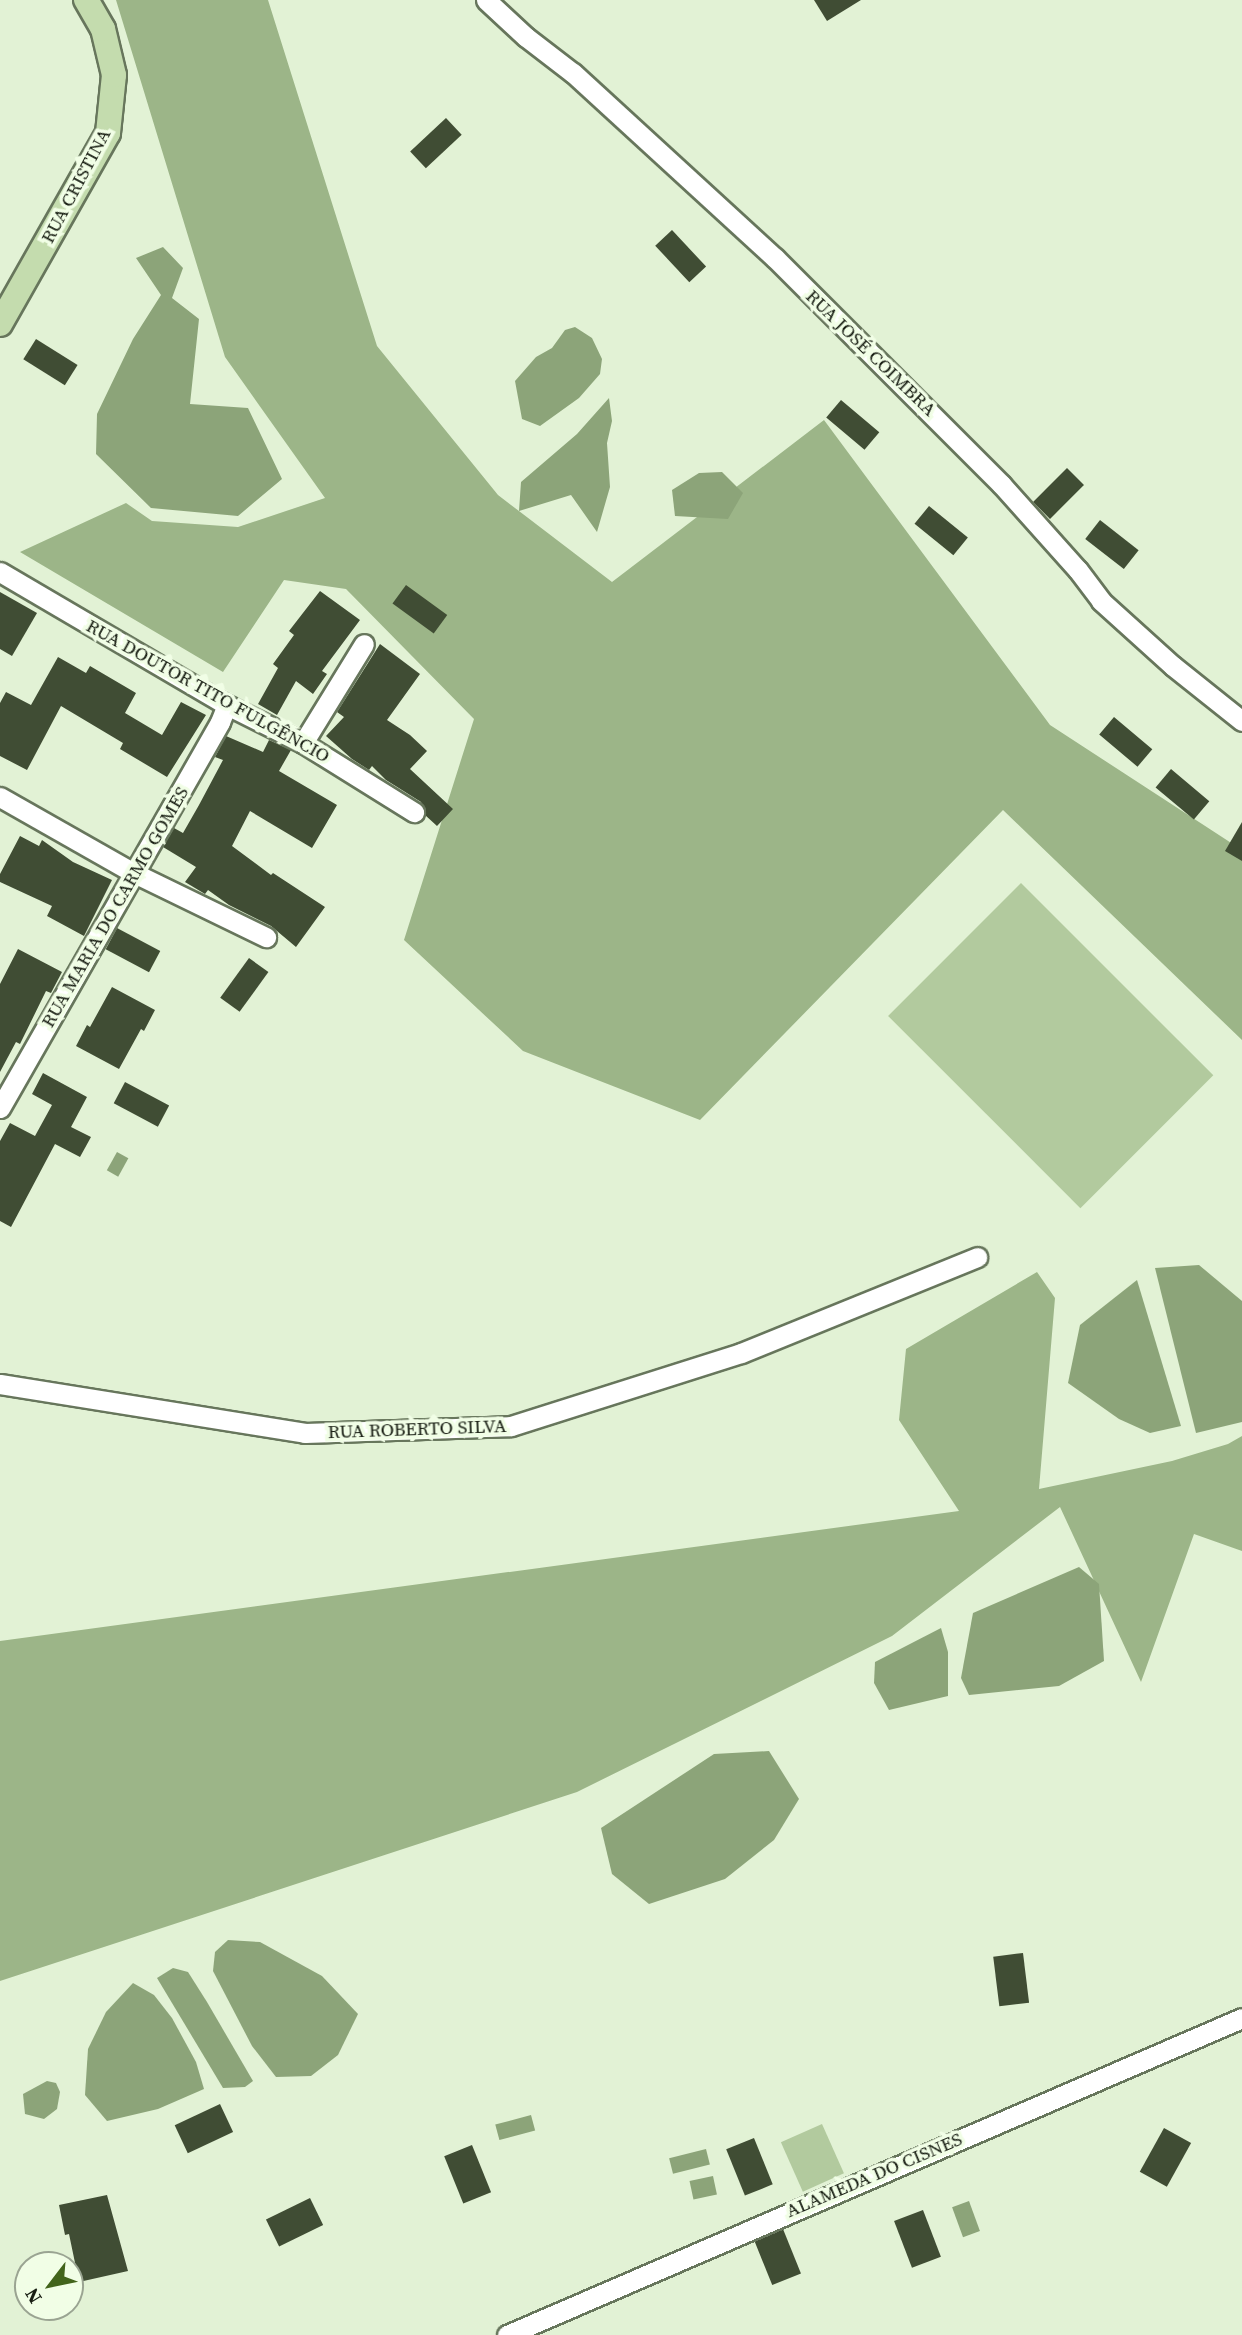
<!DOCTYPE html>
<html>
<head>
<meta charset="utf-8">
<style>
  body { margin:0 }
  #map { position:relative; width:1242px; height:2335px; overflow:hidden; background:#e2f2d5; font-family:"Source Serif 4",serif }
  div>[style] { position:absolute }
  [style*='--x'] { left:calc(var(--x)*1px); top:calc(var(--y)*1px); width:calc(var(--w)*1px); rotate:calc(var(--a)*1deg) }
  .green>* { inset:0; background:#b2ca9e; transform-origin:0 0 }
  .forest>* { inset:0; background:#9cb588 }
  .water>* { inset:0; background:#8ca479; transform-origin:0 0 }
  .building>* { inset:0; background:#404d34; transform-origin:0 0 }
  .roads { filter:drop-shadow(2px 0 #67765c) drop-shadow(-2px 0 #67765c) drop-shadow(0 2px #67765c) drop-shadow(0 -2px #67765c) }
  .minor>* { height:19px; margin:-9.5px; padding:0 9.5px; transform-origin:9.5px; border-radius:9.5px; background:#fff }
  .major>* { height:24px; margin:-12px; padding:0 12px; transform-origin:12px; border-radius:12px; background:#c4dcae }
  span { translate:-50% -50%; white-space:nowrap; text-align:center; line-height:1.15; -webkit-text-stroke:7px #f1fee6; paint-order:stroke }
  .street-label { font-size:19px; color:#181e13 }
  .north { position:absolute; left:14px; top:2251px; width:70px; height:70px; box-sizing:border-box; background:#f1fee6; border:2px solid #9aa492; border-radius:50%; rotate:238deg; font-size:19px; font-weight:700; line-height:28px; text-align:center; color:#181e13 }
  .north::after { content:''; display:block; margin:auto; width:24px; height:32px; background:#42641b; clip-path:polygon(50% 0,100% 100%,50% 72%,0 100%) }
</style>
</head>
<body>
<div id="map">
  <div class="green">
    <i style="left:1021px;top:883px;width:272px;height:188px;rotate:45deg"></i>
    <i style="left:822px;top:2124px;width:54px;height:45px;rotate:66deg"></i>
  </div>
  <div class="forest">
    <i style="clip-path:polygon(116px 0,268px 0,377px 346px,498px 495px,612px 582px,824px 420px,1050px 725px,1242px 850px,1242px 1040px,1003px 810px,700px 1120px,523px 1051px,404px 940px,474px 719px,346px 589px,284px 580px,223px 672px,20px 552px,126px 503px,152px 521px,238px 527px,325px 498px,225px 357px)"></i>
    <i style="clip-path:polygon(1037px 1272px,1055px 1298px,1039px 1489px,1172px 1461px,1228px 1444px,1242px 1436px,1242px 1551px,1194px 1534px,1141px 1682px,1060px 1507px,892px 1636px,577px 1792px,0 1981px,0 1641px,959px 1511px,899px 1420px,906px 1349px)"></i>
  </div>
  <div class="water">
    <i style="clip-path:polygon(163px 247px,183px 268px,172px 298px,199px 319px,190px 404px,248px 408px,282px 479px,238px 516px,151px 508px,96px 454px,97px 414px,133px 339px,161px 295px,136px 258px)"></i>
    <i style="clip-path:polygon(575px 327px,592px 338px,602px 359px,600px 374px,579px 398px,540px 426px,522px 419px,515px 381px,536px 357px,552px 348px,565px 330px)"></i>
    <i style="clip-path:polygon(609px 398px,612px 421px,607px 443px,610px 487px,597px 532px,571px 495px,519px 511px,521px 482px,577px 434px)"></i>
    <i style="clip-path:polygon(722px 472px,743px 493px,728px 519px,675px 516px,672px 490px,699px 473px)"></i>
    <i style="left:117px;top:1152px;width:13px;height:21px;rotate:29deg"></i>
    <i style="clip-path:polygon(1199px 1265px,1242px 1301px,1242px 1422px,1196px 1433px,1155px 1268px)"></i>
    <i style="clip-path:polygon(1137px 1280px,1181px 1426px,1150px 1433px,1119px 1419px,1068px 1383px,1080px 1325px)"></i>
    <i style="clip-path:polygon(1079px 1567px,1099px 1584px,1104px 1661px,1059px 1686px,969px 1695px,961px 1678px,973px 1613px)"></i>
    <i style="clip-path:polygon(941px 1628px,948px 1652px,948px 1696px,889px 1710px,874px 1683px,875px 1662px)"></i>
    <i style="clip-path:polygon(769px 1751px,799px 1799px,774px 1840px,725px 1879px,649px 1904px,612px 1874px,601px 1828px,714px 1754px)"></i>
    <i style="clip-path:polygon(228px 1940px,260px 1942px,322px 1976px,358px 2014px,338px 2055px,311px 2076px,276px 2077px,252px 2046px,213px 1971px,215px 1952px)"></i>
    <i style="clip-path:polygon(173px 1968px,188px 1972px,207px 2002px,253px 2081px,245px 2087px,223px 2088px,157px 1978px)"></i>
    <i style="clip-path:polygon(133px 1983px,154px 1995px,172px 2018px,196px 2062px,204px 2089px,158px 2109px,107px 2121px,85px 2095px,88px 2049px,106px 2012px)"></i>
    <i style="clip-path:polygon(47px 2081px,56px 2083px,60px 2092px,57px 2109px,44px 2119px,25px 2114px,23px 2094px)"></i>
    <i style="left:531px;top:2115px;width:16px;height:37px;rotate:75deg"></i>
    <i style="left:706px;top:2149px;width:16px;height:38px;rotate:76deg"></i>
    <i style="left:713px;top:2176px;width:19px;height:24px;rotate:78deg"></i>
    <i style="left:969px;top:2201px;width:32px;height:18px;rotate:70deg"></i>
  </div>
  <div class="building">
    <i style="clip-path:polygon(814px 0,861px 0,827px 21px)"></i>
    <i style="left:446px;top:118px;width:23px;height:49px;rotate:47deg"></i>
    <i style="left:672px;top:230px;width:50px;height:23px;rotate:47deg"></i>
    <i style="left:36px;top:339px;width:49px;height:24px;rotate:32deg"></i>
    <i style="left:841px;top:400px;width:50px;height:23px;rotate:40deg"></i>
    <i style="left:1067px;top:468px;width:24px;height:48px;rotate:45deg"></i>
    <i style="left:929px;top:506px;width:50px;height:23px;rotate:39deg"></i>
    <i style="left:1100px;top:520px;width:49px;height:24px;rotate:38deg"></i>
    <i style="left:406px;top:585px;width:51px;height:23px;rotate:36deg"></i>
    <i style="clip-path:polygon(320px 591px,360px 620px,322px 671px,327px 674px,313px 694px,296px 681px,277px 715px,258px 704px,278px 668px,273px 664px,294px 635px,289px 631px)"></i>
    <i style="clip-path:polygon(0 592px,37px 613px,12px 656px,0 649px)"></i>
    <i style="clip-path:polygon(380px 644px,420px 674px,387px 720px,410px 735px,427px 751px,410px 769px,453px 809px,437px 826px,425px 815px,421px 802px,386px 780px,372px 766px,369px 770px,352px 759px,326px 736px,344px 717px,337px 712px)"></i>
    <i style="clip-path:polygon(58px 657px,86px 673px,90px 666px,136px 693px,125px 713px,162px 735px,181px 702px,206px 715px,167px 777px,120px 749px,123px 743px,61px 706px,27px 770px,0 756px,0 703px,6px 692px,31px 705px)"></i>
    <i style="left:1114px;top:717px;width:50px;height:23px;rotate:40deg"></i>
    <i style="clip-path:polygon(226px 736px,263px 752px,269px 740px,291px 750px,279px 771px,337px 805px,312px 848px,250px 811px,232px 846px,271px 875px,273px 873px,325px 907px,296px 947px,271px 926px,229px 905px,208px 890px,205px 894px,185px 882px,196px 867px,163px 847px,174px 828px,183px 833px,199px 805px,223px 760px,215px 757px)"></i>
    <i style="left:1171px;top:769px;width:50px;height:24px;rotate:40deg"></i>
    <i style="clip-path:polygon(1242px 822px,1242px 861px,1225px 851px)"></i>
    <i style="clip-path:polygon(20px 836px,39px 846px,42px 840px,73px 862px,112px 880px,84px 936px,47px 916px,52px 906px,0 882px,0 874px)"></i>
    <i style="left:117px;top:928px;width:49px;height:24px;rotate:28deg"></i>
    <i style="clip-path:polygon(18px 949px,62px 972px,51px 993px,46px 991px,20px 1044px,16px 1042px,0 1072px,0 984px)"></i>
    <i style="left:249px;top:958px;width:24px;height:49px;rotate:36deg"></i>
    <i style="clip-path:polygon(112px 987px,155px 1010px,144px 1031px,141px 1029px,119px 1069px,76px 1046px,87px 1025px,90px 1027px)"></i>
    <i style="clip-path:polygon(43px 1073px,87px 1097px,71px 1127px,91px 1137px,80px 1157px,55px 1144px,11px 1227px,0 1221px,0 1141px,10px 1123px,35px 1136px,52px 1105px,32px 1094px)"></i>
    <i style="left:125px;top:1082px;width:50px;height:24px;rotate:28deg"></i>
    <i style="left:1023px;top:1953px;width:50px;height:30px;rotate:83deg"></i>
    <i style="left:220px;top:2104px;width:31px;height:50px;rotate:65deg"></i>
    <i style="left:1164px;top:2128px;width:31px;height:50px;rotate:29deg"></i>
    <i style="left:754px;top:2138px;width:50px;height:30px;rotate:68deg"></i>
    <i style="left:472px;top:2145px;width:51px;height:30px;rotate:68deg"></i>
    <i style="clip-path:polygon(107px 2195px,128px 2271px,79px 2282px,69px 2234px,65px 2235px,59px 2205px)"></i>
    <i style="left:310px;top:2198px;width:30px;height:49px;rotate:64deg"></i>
    <i style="left:923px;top:2210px;width:50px;height:31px;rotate:69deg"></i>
    <i style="left:783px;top:2229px;width:48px;height:31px;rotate:68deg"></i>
  </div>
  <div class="roads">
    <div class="minor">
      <i style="--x:486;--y:0;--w:54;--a:42.8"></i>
      <i style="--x:526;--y:37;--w:59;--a:37.5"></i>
      <i style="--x:573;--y:73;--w:274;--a:42.5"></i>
      <i style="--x:775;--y:258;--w:320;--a:45"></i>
      <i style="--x:1001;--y:484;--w:115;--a:48.2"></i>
      <i style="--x:1078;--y:570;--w:39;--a:53"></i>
      <i style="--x:1101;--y:601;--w:97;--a:42.1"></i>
      <i style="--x:1173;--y:666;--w:88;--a:38.6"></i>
      <i style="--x:0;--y:572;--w:263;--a:30.4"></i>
      <i style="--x:227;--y:705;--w:85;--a:26.6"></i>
      <i style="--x:303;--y:743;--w:131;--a:31.9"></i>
      <i style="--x:303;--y:743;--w:116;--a:-58.4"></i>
      <i style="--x:0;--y:797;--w:154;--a:29.6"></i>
      <i style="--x:134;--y:873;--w:147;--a:25.9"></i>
      <i style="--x:0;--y:1108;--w:444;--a:-60.3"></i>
      <i style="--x:220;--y:722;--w:18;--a:-68"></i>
      <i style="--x:0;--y:1384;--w:309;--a:9.1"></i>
      <i style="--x:305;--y:1433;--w:206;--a:-1.9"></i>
      <i style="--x:511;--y:1426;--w:241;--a:-17.6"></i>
      <i style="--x:741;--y:1353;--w:255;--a:-22.1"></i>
      <i style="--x:507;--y:2335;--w:800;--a:-23.33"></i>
    </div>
    <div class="major">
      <i style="--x:0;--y:324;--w:219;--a:-60.5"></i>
      <i style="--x:108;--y:133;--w:58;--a:-84.1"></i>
      <i style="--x:114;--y:75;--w:47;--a:-103.4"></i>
      <i style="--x:103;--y:29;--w:34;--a:-120"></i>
    </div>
  </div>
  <div class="street-label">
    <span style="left:76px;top:186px;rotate:-62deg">RUA CRISTINA</span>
    <span style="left:871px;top:353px;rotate:44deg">RUA JOSÉ COIMBRA</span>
    <span style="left:208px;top:691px;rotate:29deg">RUA DOUTOR TITO FULGÊNCIO</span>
    <span style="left:115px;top:907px;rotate:-60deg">RUA MARIA DO CARMO GOMES</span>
    <span style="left:417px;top:1429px;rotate:-2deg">RUA ROBERTO SILVA</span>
    <span style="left:874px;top:2175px;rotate:-23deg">ALAMEDA DO CISNES</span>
  </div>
  <div class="north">N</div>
</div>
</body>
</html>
